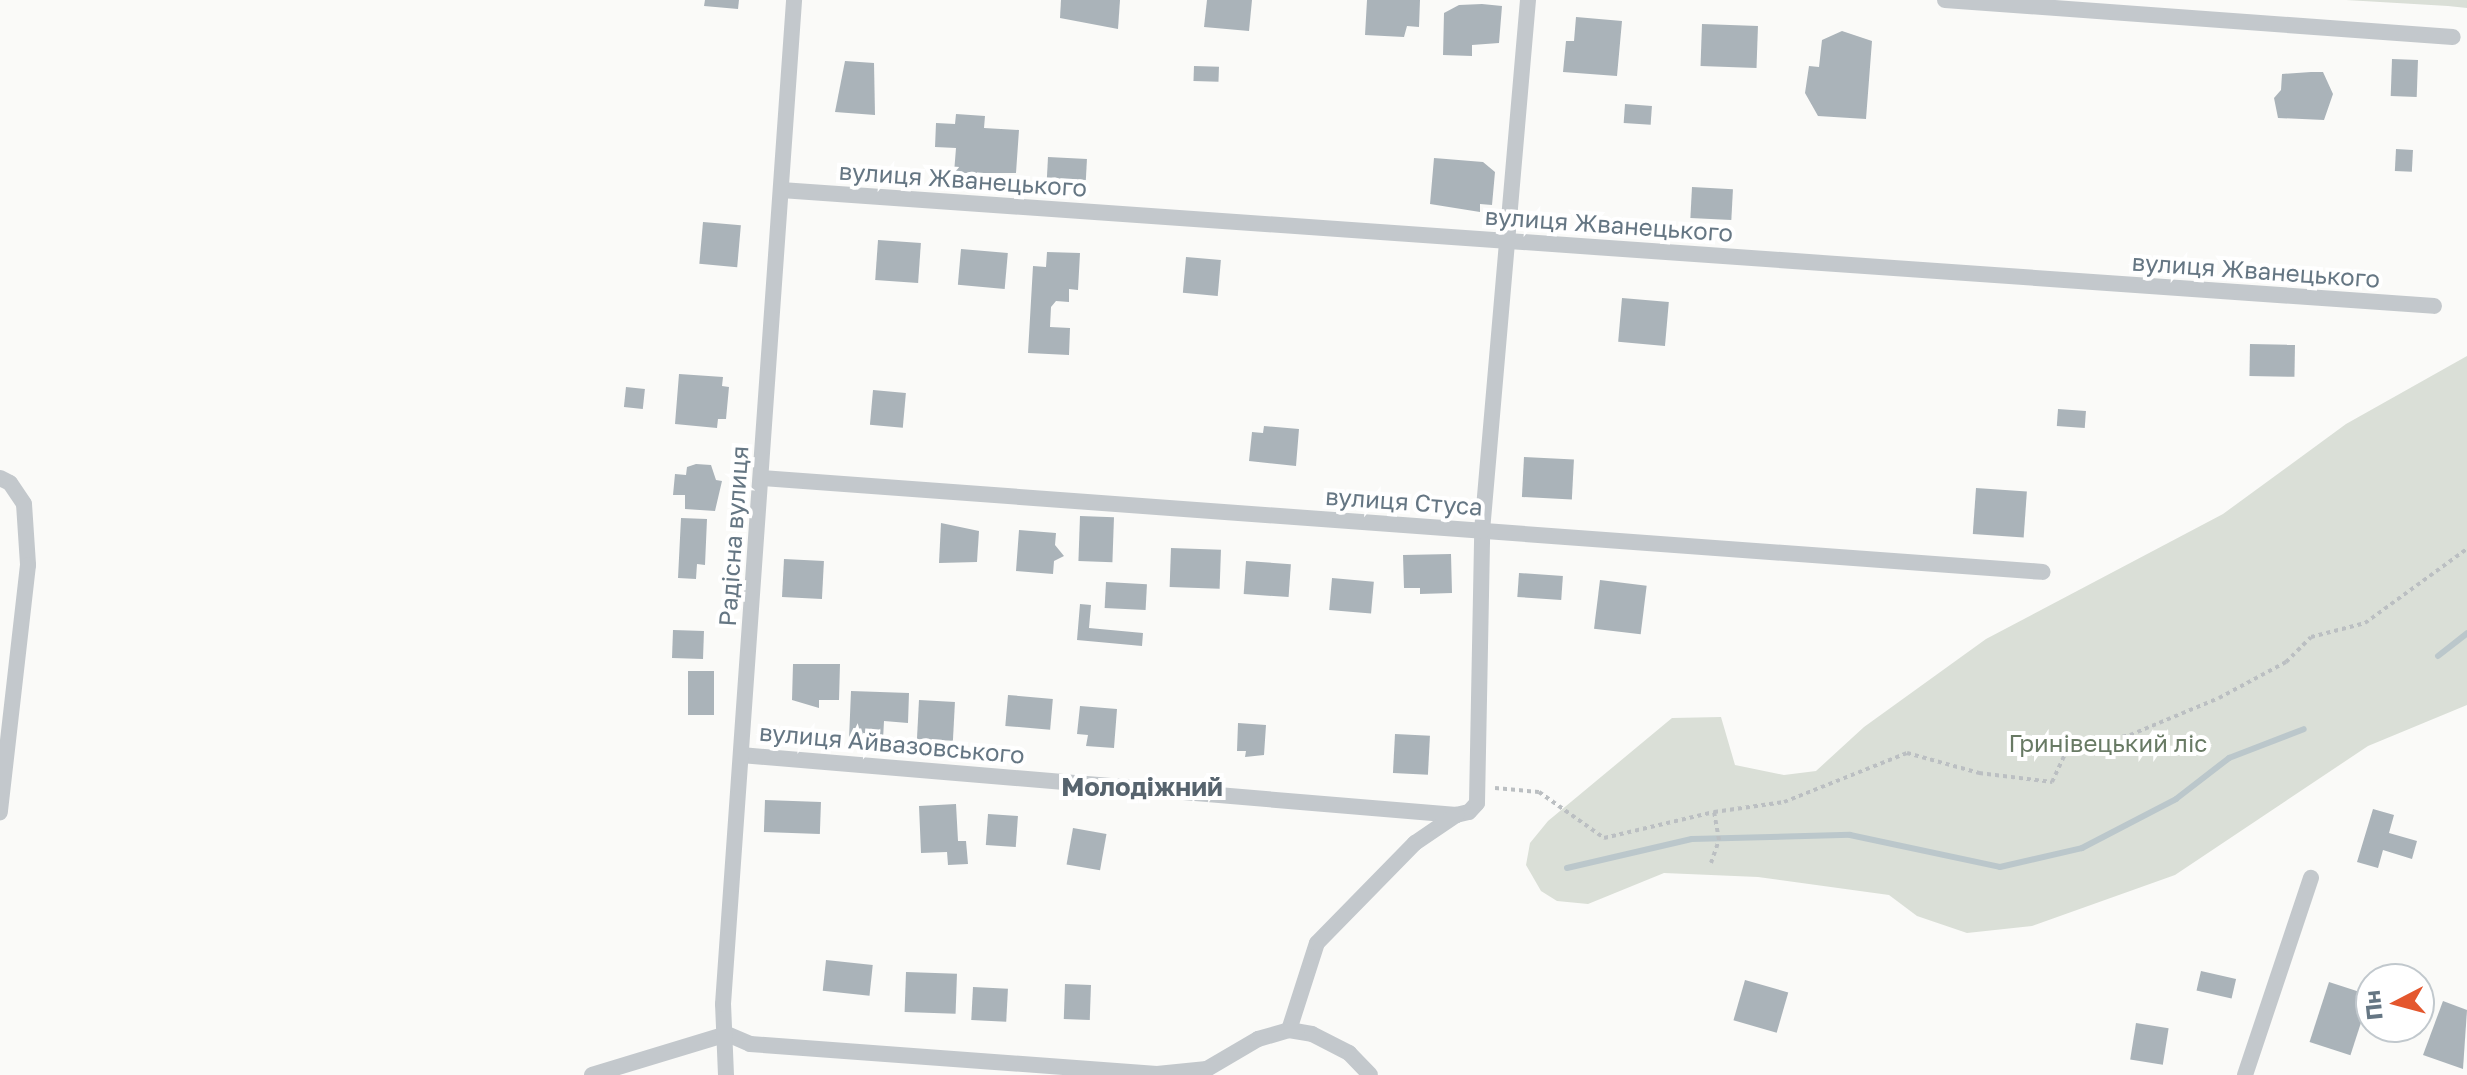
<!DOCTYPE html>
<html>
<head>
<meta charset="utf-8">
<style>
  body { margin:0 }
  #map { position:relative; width:2467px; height:1075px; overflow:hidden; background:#fafaf8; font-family:"Golos Text",sans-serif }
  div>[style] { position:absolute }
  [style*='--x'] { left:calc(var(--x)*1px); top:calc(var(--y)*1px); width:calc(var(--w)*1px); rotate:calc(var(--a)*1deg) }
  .green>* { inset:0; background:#dadfd7 }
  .stream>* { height:6px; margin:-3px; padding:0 3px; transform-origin:3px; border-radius:3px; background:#bbc7cb }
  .building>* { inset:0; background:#aab3b9; transform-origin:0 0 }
  .path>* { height:4px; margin-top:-2px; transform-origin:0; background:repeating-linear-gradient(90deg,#bbbfc2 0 4px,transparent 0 8px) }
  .minor>* { height:16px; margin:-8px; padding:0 8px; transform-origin:8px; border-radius:8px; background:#c3c8cc }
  span { translate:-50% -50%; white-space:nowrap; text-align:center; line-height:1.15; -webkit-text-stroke:8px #fff; paint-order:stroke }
  .street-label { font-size:24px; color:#657683 }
  .park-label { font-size:24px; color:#687a64 }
  .neighbourhood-label { font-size:26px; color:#57646e; font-weight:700 }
  .north { position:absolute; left:2355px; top:963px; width:80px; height:80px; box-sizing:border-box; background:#fff; border:2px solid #c1c8cd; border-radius:50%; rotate:264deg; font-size:22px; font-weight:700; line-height:32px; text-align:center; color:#657683 }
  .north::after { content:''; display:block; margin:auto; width:28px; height:36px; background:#e4572e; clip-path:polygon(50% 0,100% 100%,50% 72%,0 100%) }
</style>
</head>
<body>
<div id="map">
  <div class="green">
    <i style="clip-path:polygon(2346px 0,2467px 0,2467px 8px,2448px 6px)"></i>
    <i style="clip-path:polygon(2467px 356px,2467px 705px,2368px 746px,2175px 875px,2032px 926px,1967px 933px,1917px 916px,1889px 895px,1758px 877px,1664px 873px,1588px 904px,1557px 901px,1541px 891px,1526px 865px,1530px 843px,1548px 821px,1672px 718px,1721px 717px,1735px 765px,1784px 775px,1816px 771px,1864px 727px,1986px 639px,2223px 514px,2346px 424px)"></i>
  </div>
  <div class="stream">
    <i style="--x:2438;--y:656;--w:37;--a:-38"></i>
    <i style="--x:1567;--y:868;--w:128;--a:-13.1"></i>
    <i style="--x:1692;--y:839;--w:158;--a:-1.5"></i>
    <i style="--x:1850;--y:835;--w:153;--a:12"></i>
    <i style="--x:2000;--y:867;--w:84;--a:-13"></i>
    <i style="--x:2082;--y:848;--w:106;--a:-27.5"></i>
    <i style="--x:2176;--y:799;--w:67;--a:-37.7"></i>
    <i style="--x:2229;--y:758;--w:80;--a:-21.1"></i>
  </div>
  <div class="building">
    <i style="clip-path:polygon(705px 0,739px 0,738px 9px,704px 6px)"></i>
    <i style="clip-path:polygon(1061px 0,1120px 0,1118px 29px,1060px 18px)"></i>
    <i style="clip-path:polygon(1207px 0,1252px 0,1249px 31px,1204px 27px)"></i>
    <i style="clip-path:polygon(1367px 0,1420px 0,1419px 27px,1407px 26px,1404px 37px,1365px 35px)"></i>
    <i style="clip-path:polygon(1482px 4px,1502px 6px,1499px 43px,1472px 45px,1472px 56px,1443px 55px,1444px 13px,1459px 5px)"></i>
    <i style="clip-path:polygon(1576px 17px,1622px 21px,1617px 76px,1563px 72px,1566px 41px,1574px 41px)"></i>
    <i style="left:1702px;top:24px;width:56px;height:42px;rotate:2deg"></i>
    <i style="clip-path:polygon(1842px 31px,1872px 41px,1866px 119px,1818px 116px,1805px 93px,1809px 66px,1819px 67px,1822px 40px)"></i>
    <i style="left:2392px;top:59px;width:26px;height:37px;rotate:2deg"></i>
    <i style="clip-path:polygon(845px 61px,874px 63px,875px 115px,835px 112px)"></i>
    <i style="left:1194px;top:66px;width:25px;height:15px;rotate:2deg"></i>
    <i style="clip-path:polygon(2311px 72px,2323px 72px,2333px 94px,2324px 120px,2278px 118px,2274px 98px,2281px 90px,2282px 74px)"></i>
    <i style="left:1625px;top:104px;width:27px;height:19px;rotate:4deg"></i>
    <i style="clip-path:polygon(956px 114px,985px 116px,984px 128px,1019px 130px,1016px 173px,954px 173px,956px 148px,935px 147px,936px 123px,955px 124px)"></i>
    <i style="left:2396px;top:149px;width:17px;height:22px;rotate:3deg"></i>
    <i style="left:1048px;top:157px;width:39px;height:21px;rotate:3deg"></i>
    <i style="clip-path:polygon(1434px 158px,1483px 162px,1495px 172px,1492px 205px,1480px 204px,1480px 212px,1430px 204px)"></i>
    <i style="left:1692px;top:187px;width:41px;height:31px;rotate:3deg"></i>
    <i style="left:703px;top:222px;width:38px;height:42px;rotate:5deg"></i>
    <i style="left:878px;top:240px;width:43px;height:40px;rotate:4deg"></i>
    <i style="left:961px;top:249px;width:47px;height:36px;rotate:5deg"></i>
    <i style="clip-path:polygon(1047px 252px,1080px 253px,1078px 290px,1069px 289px,1069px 302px,1056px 301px,1051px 307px,1050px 327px,1070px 328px,1069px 355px,1028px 353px,1033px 266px,1046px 267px)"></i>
    <i style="left:1186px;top:257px;width:35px;height:36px;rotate:5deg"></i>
    <i style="left:1622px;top:298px;width:47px;height:44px;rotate:5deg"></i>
    <i style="left:2250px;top:344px;width:45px;height:32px;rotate:1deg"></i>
    <i style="clip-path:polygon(679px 374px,723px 377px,722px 386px,729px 387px,726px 419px,718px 419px,717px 428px,675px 424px)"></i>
    <i style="left:626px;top:387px;width:19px;height:20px;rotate:6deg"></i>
    <i style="left:873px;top:390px;width:33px;height:35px;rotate:5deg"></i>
    <i style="left:2058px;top:409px;width:28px;height:17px;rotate:4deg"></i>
    <i style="clip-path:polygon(1264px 426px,1299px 429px,1296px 466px,1249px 461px,1252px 432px,1263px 433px)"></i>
    <i style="left:1524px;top:457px;width:50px;height:40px;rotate:3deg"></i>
    <i style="clip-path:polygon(696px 464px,711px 465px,716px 480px,722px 481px,715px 511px,685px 509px,685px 495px,673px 495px,675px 474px,686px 475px,687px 467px)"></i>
    <i style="left:1976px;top:488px;width:51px;height:46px;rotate:4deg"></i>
    <i style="left:1080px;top:516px;width:34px;height:45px;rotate:2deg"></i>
    <i style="clip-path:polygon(681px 518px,707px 519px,705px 565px,697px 564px,696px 579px,678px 578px)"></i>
    <i style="clip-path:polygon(941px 523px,979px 531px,977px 562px,939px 563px)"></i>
    <i style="clip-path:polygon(1019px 530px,1056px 533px,1055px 545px,1064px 556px,1054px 561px,1053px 574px,1016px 571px)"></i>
    <i style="left:1171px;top:548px;width:50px;height:39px;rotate:2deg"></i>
    <i style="clip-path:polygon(1451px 554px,1452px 593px,1420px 594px,1420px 588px,1404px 588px,1403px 555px)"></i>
    <i style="left:784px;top:559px;width:40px;height:38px;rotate:3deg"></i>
    <i style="left:1246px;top:561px;width:45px;height:33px;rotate:4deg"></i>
    <i style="left:1519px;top:573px;width:44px;height:24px;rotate:4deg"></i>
    <i style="left:1332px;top:578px;width:42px;height:32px;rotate:5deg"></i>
    <i style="left:1600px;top:580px;width:47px;height:49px;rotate:7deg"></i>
    <i style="left:1106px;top:582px;width:41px;height:26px;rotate:3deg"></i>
    <i style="clip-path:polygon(1080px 604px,1091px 605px,1089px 628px,1143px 633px,1142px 646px,1077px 640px)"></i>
    <i style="left:673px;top:630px;width:31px;height:28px;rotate:2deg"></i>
    <i style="clip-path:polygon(793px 664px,840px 664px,839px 700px,819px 700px,819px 708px,792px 700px)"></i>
    <i style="left:688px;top:671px;width:26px;height:44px"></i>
    <i style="clip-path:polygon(851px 691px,909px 693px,908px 723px,884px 721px,883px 740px,849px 739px)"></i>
    <i style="left:1008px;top:695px;width:45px;height:31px;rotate:5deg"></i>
    <i style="left:919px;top:700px;width:36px;height:39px;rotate:3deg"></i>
    <i style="clip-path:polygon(1080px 706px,1117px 709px,1114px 748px,1086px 746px,1088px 735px,1077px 734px)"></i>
    <i style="clip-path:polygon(1238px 723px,1266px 725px,1264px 755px,1245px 757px,1246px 751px,1237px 751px)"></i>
    <i style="left:1395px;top:734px;width:35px;height:39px;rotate:3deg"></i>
    <i style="left:765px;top:800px;width:56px;height:32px;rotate:2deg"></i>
    <i style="clip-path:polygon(956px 804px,958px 841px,966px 841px,968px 864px,948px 865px,947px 852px,921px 853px,919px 806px)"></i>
    <i style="clip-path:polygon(2373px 809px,2394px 815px,2389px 833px,2417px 841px,2412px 859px,2383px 850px,2378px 868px,2357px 862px)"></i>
    <i style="left:988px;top:814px;width:30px;height:31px;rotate:4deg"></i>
    <i style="left:1073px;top:828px;width:34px;height:37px;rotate:10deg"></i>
    <i style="left:826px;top:960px;width:47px;height:31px;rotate:6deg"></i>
    <i style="left:2201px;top:971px;width:36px;height:20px;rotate:13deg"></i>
    <i style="left:906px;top:972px;width:51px;height:40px;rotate:2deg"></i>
    <i style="left:1745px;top:980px;width:45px;height:42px;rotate:16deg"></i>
    <i style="left:2329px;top:982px;width:43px;height:63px;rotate:18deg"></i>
    <i style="left:1065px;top:984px;width:26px;height:35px;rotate:2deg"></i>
    <i style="left:973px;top:987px;width:35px;height:33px;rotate:3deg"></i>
    <i style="clip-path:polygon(2443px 1001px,2467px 1010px,2463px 1069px,2423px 1055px)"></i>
    <i style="left:2136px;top:1023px;width:33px;height:37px;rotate:9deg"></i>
  </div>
  <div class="path">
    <i style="--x:1495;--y:788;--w:44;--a:5.2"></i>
    <i style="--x:1539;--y:792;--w:80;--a:35.3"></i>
    <i style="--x:1604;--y:838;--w:113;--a:-13.3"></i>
    <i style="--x:1714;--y:812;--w:71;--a:-8.1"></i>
    <i style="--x:1784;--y:802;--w:132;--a:-21.7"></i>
    <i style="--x:1907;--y:753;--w:75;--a:15.5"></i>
    <i style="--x:1979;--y:773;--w:74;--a:7"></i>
    <i style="--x:2052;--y:782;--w:38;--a:-65"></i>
    <i style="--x:2068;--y:748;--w:63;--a:-11.8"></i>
    <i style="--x:2130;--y:735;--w:96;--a:-22.6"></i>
    <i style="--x:2219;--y:698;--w:76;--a:-28.2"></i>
    <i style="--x:2286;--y:662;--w:35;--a:-45"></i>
    <i style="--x:2311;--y:637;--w:56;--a:-14.5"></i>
    <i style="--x:2365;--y:623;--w:126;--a:-36"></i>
    <i style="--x:1711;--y:863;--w:24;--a:-71"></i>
    <i style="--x:1719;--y:840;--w:28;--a:-100"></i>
  </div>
  <div class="minor">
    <i style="--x:1945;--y:0;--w:509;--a:4.17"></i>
    <i style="--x:781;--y:190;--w:1657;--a:4.01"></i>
    <i style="--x:0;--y:478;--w:11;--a:27"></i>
    <i style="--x:10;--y:483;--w:25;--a:56"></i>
    <i style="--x:24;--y:504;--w:61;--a:86.2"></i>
    <i style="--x:28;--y:565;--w:249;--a:96.5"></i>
    <i style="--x:761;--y:478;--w:1285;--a:4.19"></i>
    <i style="--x:741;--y:755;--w:718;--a:4.8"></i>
    <i style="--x:1456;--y:815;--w:13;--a:-13"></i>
    <i style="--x:1469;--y:812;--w:12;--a:-48"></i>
    <i style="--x:1477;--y:803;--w:272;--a:-88.9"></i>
    <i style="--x:1482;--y:531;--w:533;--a:-85.05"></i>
    <i style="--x:1289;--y:1030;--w:91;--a:-72.2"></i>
    <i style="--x:1317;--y:943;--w:140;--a:-45.6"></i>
    <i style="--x:1415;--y:843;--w:50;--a:-34.3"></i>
    <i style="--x:592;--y:1075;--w:141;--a:-16.9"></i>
    <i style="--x:727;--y:1034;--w:25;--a:23"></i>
    <i style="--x:750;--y:1044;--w:408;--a:4.2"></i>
    <i style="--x:1157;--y:1074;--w:50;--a:-5.7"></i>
    <i style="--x:1207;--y:1069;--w:59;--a:-30.5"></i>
    <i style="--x:1258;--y:1039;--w:32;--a:-16"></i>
    <i style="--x:1289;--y:1030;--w:23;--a:10"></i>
    <i style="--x:1312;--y:1034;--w:42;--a:27.2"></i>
    <i style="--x:1349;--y:1053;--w:30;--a:46"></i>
    <i style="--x:726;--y:1075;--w:71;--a:-92.4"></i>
    <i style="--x:723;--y:1004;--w:1007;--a:-85.95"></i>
    <i style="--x:2245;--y:1075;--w:208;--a:-71.5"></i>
  </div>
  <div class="street-label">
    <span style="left:963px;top:179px;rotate:4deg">вулиця Жванецького</span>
    <span style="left:1609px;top:224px;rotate:4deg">вулиця Жванецького</span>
    <span style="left:2256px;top:270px;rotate:4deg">вулиця Жванецького</span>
    <span style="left:1404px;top:501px;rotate:4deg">вулиця Стуса</span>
    <span style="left:733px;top:536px;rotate:-86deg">Радісна вулиця</span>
    <span style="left:892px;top:743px;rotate:5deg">вулиця Айвазовського</span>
  </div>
  <div class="park-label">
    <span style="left:2108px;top:743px">Гринівецький ліс</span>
  </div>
  <div class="neighbourhood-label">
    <span style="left:1142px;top:787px">Молодіжний</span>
  </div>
  <div class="north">Пн</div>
</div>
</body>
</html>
